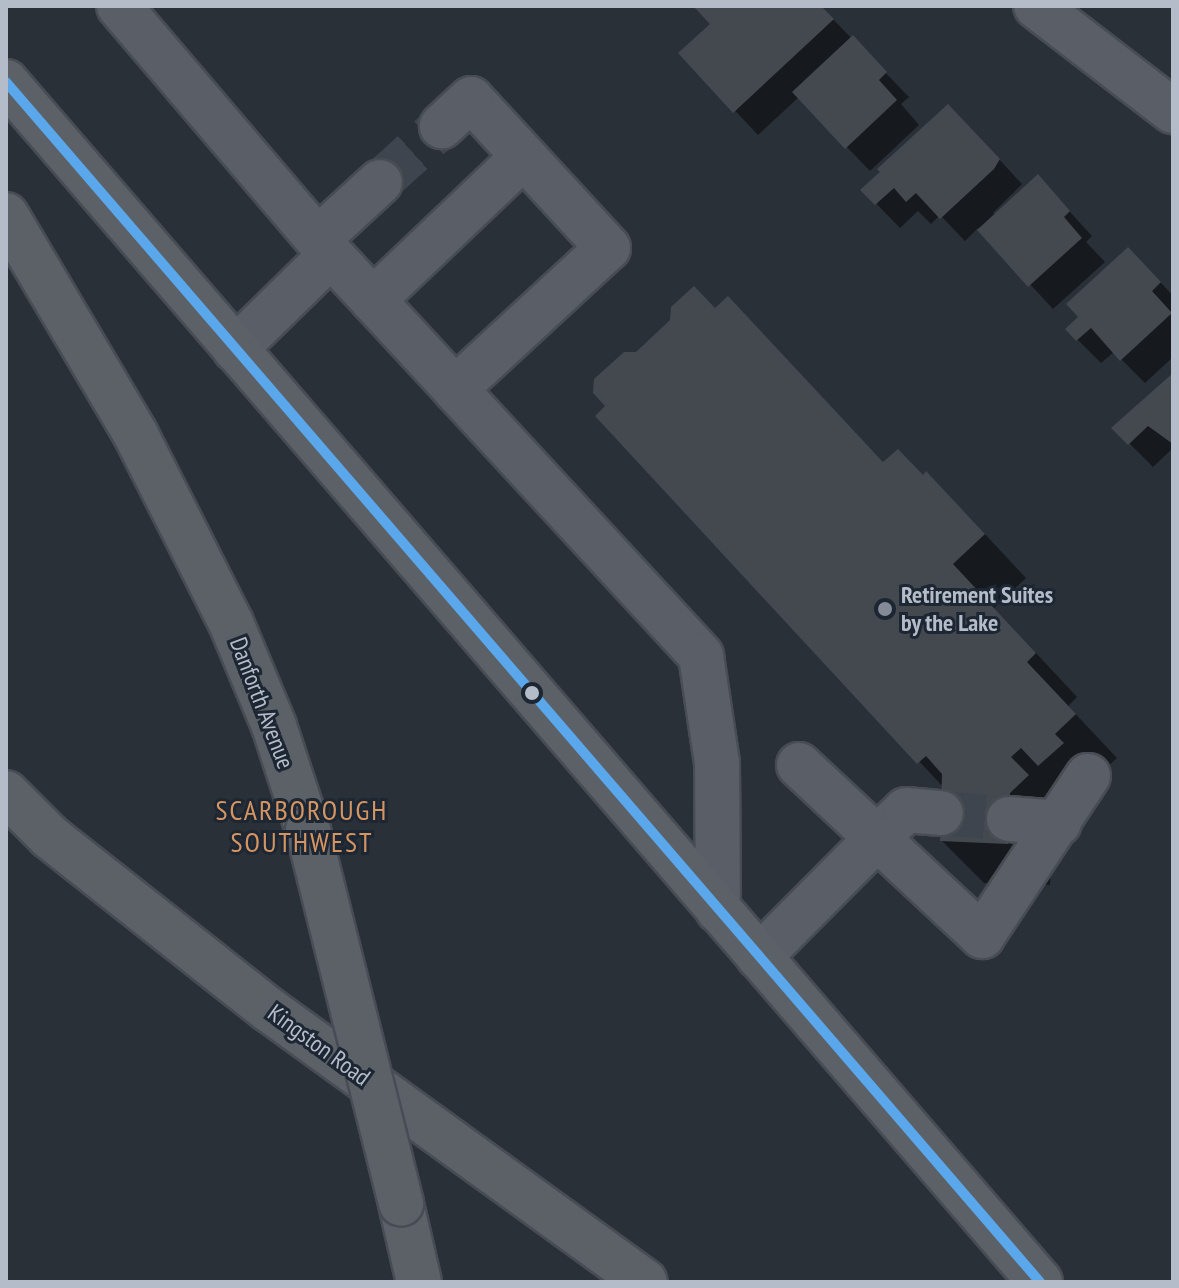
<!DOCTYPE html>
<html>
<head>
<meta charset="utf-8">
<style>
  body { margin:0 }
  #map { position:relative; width:1179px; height:1288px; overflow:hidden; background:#2a3038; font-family:"PT Sans Narrow",sans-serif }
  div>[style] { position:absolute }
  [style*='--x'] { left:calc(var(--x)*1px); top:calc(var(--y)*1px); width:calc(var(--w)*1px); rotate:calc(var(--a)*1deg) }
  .shadow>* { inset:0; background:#0007 }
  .building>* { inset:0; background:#444950 }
  .minor-tunnel>* { height:44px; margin-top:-22px; transform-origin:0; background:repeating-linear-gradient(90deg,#3f454e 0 44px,transparent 0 66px) }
  .roads { filter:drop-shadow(2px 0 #484c53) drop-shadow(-2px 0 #484c53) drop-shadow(0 2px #484c53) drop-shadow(0 -2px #484c53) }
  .minor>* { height:44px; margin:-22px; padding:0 22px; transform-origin:22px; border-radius:22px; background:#5a5e66 }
  .major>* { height:44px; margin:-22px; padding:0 22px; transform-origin:22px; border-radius:22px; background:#5c6168 }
  .bridges { filter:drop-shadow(2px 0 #484c55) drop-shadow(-2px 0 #484c55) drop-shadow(0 2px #484c55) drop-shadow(0 -2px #484c55) }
  .major-bridge>* { height:44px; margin:-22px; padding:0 22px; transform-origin:22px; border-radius:22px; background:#5c6168 }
  .bus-1>* { height:10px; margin:-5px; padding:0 5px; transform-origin:5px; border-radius:5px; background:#5aa8eb }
  .dots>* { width:22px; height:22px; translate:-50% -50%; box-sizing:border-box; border:4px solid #1d2633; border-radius:50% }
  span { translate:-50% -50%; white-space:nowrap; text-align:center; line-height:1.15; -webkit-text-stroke:6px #1d2633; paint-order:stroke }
  .poi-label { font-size:24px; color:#b4bcc9; font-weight:700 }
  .left { translate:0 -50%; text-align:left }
  .street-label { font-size:24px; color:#b4bcc9 }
  .quarter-label { font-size:28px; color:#d59563; letter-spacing:2px }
  .frame { position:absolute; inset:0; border:8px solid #b4bcc9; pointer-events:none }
</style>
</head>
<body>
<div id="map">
  <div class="shadow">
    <i style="clip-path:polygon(698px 6px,820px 6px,909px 97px,901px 104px,919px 125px,870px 171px,799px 97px,758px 135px,681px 53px,713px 24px)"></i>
    <i style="clip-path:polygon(972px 130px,1022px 184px,993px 213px,996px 216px,1038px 177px,1092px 236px,1086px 242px,1105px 262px,1053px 309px,978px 228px,965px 241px,940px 215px,931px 224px,918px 211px,900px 228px,863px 190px)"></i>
    <i style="clip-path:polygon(1152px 273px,1173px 296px,1173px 357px,1145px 383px,1114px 352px,1101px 363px,1067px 329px)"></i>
    <i style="clip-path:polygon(728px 299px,885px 464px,923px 477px,968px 516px,1026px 578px,994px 608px,1077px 697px,1068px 706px,1117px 758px,1096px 777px,1052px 836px,1050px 885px,984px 883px,942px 841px,944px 788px,598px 416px,608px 406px,637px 354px,716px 311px)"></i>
    <i style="clip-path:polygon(1173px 375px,1173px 448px,1153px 467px,1114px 428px)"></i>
  </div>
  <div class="building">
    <i style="clip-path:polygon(693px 6px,821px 6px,834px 19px,733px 113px,678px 53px,710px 24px)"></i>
    <i style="clip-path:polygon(853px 35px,887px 72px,879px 80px,897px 100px,845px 149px,792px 92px)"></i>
    <i style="clip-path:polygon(948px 104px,1000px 159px,994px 169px,940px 219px,916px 193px,906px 202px,894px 188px,875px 205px,860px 190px,880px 172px,877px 169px)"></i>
    <i style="clip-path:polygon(1038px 174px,1070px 211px,1064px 217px,1082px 238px,1028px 287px,977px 230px)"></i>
    <i style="clip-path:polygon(1128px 247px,1161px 282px,1152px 291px,1172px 313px,1120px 361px,1091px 328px,1076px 341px,1065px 329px,1078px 317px,1066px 304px)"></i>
    <i style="clip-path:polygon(694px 286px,715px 308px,728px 296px,883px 462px,898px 449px,923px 475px,926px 471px,985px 534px,953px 564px,1036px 653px,1027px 662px,1076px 714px,1055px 734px,1064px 743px,1038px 766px,1021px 748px,1011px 757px,1029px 775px,1010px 793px,1008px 844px,940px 841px,942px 774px,926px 756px,917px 764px,595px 416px,605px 406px,593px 393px,594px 379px,624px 352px,636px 352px,670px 320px,671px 307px)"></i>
    <i style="clip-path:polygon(1173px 373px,1173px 444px,1148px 426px,1128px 445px,1111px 428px)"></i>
  </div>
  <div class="minor-tunnel">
    <i style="--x:380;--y:182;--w:84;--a:-42.1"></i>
    <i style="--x:941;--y:813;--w:68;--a:5"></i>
  </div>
  <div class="roads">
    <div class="minor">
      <i style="--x:119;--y:6;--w:327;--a:49.6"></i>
      <i style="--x:1036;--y:6;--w:173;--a:37.5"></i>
      <i style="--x:318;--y:239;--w:84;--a:-42.6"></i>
      <i style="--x:373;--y:300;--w:121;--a:47.3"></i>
      <i style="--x:455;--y:389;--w:208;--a:-42.7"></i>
      <i style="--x:608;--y:248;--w:202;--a:-132.6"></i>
      <i style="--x:471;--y:99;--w:40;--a:137"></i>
      <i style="--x:235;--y:349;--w:134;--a:-44.4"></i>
      <i style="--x:331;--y:255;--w:62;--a:47"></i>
      <i style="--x:373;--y:300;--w:207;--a:-43.6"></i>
      <i style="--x:455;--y:389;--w:363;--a:47.3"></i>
      <i style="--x:701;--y:656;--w:108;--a:81.5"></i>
      <i style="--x:717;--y:763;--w:147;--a:89.6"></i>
      <i style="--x:799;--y:765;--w:107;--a:43.1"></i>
      <i style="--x:877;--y:838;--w:40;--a:-44"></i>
      <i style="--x:906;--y:810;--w:35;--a:5"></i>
      <i style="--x:1009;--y:819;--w:50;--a:4.6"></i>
      <i style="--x:759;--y:957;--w:168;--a:-45.2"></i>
      <i style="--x:877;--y:838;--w:144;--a:43"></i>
      <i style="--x:982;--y:936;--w:192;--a:-56.5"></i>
    </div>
    <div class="major">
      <i style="--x:6;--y:82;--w:1584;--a:49.25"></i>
      <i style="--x:6;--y:215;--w:253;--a:59.4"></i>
      <i style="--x:135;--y:433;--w:213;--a:63.2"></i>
      <i style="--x:231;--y:623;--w:112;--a:67.3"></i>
      <i style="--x:274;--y:726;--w:109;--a:71.9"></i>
      <i style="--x:6;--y:793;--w:62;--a:45"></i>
      <i style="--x:50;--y:837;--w:278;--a:38.3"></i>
      <i style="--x:268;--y:1009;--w:465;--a:35.9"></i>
      <i style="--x:401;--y:1204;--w:80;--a:77"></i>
    </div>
  </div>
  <div class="bridges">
    <div class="major-bridge">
      <i style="--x:308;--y:830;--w:385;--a:76"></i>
    </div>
  </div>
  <div class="bus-1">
    <i style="--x:6;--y:82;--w:1584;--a:49.25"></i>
  </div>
  <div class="dots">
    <i style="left:885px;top:609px;background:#848b96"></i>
    <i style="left:532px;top:693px;background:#b4bcc9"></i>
  </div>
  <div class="poi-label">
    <span class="left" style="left:901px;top:609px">Retirement Suites<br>by the Lake</span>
  </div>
  <div class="street-label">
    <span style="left:262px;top:703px;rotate:69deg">Danforth Avenue</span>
    <span style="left:319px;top:1045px;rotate:36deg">Kingston Road</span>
  </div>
  <div class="quarter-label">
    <span style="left:302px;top:826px">SCARBOROUGH<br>SOUTHWEST</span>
  </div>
  <div class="frame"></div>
</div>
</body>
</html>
